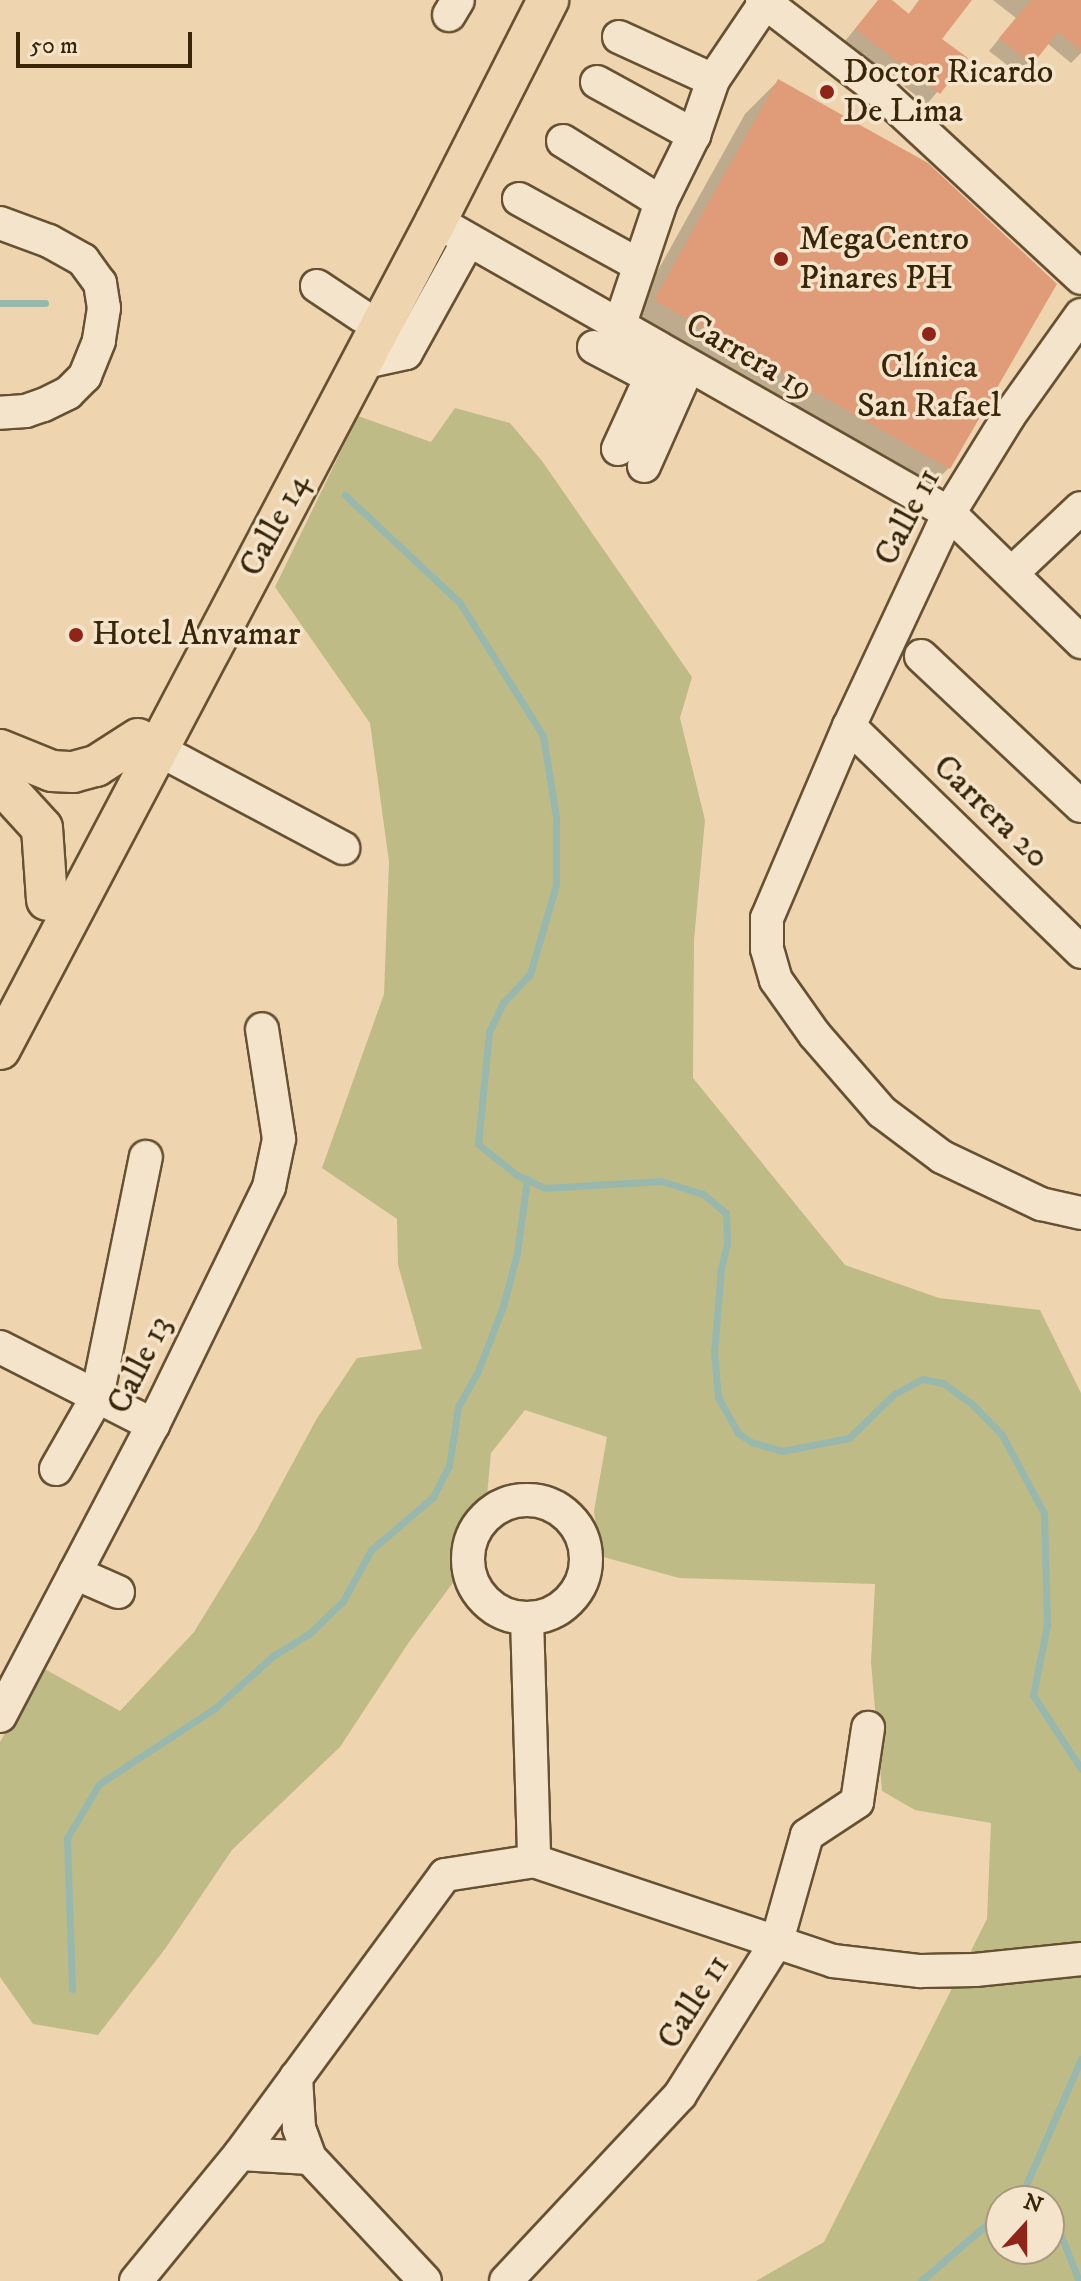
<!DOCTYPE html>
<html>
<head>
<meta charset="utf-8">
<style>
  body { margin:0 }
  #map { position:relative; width:1081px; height:2281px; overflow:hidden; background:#eed5af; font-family:"IM FELL DW Pica",serif }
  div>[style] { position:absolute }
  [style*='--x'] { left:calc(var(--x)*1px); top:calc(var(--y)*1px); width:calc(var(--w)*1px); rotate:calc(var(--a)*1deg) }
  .green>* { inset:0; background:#bfbb86 }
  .shadow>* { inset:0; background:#0003 }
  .stream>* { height:7px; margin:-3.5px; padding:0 3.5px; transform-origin:3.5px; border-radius:3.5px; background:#99b8ad }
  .building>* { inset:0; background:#e09c78 }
  .roads { filter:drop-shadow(2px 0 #665132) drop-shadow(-2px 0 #665132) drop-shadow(0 2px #665132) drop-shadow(0 -2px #665132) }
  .minor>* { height:32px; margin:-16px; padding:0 16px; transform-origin:16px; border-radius:16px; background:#f4e4cb }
  .minor>.ring { margin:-16px; padding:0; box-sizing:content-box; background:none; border:32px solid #f4e4cb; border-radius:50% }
  .major>* { height:40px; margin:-20px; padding:0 20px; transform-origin:20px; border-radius:20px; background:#eed5af }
  .dots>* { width:22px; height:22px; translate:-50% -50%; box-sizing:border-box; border:4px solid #f4e4cb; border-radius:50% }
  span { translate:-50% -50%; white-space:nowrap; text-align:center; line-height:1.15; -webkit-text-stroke:7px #f4e4cb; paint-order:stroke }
  .poi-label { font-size:34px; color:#392508 }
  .left { translate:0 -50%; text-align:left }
  .street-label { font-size:34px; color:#392508 }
  .north { position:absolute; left:985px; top:2185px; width:80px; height:80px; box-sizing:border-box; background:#f4e4cb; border:2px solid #a9987d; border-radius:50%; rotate:21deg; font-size:22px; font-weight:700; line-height:32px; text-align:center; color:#392508 }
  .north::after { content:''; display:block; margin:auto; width:28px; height:36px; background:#8f2418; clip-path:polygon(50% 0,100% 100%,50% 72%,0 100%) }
  .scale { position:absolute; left:16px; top:32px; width:176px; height:36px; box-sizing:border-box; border:4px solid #392508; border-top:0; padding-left:10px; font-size:24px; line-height:28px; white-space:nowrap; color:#392508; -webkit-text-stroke:6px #f4e4cb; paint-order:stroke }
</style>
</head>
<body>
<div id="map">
  <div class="green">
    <i style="clip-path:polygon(evenodd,455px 408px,510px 423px,542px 461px,692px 677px,680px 718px,705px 820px,694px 940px,693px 1078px,845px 1265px,939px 1298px,1040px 1310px,1081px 1393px,1081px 2281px,756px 2281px,824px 2242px,987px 1919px,991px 1823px,915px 1810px,882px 1791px,871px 1662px,875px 1584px,679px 1578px,600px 1556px,594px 1511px,607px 1437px,525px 1410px,491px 1453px,485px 1517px,452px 1584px,409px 1642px,340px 1747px,232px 1850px,165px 1949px,98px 2035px,33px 2024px,0 1977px,0 1742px,43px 1668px,120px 1711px,194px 1632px,256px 1531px,316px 1420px,357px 1358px,422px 1349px,398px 1265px,397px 1219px,322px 1168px,384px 994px,389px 862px,370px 723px,275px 587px,358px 416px,431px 442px,455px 408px,1001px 2201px,1049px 2201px,1049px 2249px,1001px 2249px,1001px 2201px)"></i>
  </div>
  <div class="shadow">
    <i style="clip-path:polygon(879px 0,889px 0,908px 15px,919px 0,957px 0,940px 39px,965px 59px,927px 104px,845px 41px)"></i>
    <i style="clip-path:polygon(993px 0,1081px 0,1081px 53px,1071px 63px,1047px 43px,1019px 74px,989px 51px,1016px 18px)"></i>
    <i style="clip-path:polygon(778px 81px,949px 468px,916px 500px,623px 333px,745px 114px)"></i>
  </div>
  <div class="stream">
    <i style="--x:0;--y:303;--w:45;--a:0"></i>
    <i style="--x:345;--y:495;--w:158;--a:43.2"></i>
    <i style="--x:460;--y:603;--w:157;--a:58"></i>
    <i style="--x:543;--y:736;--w:82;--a:80.9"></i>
    <i style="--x:556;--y:817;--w:68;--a:90"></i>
    <i style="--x:556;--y:885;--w:93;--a:106.3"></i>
    <i style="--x:530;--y:974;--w:40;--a:133"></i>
    <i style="--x:503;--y:1003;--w:32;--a:116"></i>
    <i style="--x:489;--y:1032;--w:113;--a:95.6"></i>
    <i style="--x:478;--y:1144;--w:50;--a:38.5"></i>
    <i style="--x:517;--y:1175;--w:31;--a:25"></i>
    <i style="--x:545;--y:1188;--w:116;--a:-3.5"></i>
    <i style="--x:661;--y:1181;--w:44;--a:17.2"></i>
    <i style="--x:703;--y:1194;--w:30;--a:40"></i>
    <i style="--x:726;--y:1213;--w:30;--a:88"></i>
    <i style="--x:727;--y:1243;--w:27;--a:103"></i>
    <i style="--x:721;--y:1269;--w:83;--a:94.8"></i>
    <i style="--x:714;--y:1352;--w:45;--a:84.9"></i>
    <i style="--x:718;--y:1397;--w:41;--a:60.9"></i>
    <i style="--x:738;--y:1433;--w:16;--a:35"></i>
    <i style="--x:751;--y:1442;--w:32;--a:16"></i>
    <i style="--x:782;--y:1451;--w:68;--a:-11"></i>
    <i style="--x:849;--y:1438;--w:63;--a:-44.4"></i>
    <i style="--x:894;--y:1394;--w:32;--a:-28"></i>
    <i style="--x:922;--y:1379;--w:21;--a:11"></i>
    <i style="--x:943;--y:1383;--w:36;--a:36"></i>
    <i style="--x:972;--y:1404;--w:43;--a:45.9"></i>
    <i style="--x:1002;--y:1435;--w:89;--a:61.7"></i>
    <i style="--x:1044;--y:1513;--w:112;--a:88.5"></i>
    <i style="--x:1047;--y:1625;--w:71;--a:101.3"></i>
    <i style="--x:1033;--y:1695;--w:88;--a:57"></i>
    <i style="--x:72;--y:1989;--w:151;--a:-91.9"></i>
    <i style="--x:67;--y:1838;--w:63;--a:-59.3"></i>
    <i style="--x:99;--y:1784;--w:139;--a:-33.2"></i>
    <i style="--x:215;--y:1708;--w:78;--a:-41.9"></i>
    <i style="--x:273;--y:1656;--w:44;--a:-31.9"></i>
    <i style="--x:310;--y:1633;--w:46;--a:-44.1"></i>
    <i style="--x:343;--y:1601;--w:58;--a:-61.2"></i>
    <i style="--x:371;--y:1550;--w:82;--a:-40.5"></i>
    <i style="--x:433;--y:1497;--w:35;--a:-63"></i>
    <i style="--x:449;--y:1466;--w:60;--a:-81.3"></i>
    <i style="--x:458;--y:1407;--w:41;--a:-60.9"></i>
    <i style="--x:478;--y:1371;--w:70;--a:-69"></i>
    <i style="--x:503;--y:1306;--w:55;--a:-75.2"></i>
    <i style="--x:517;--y:1253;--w:75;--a:-82.3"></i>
    <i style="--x:1019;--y:2201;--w:155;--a:-66.4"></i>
    <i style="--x:1049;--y:2219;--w:13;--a:45"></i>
    <i style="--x:1058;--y:2228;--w:57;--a:68.4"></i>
    <i style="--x:921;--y:2281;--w:106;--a:-40.8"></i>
  </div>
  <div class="building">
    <i style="clip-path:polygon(878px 0,892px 0,909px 14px,920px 0,972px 0,942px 39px,968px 58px,940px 94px,855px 29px)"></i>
    <i style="clip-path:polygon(1031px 0,1081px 0,1081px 51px,1058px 32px,1032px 65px,999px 38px)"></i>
    <i style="clip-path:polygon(778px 79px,928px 163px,1057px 284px,950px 469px,654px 300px)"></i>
  </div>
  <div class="roads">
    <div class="minor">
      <i style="--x:762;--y:0;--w:143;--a:37.6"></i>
      <i style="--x:875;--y:87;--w:281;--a:42.8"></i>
      <i style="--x:449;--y:15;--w:17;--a:-59"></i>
      <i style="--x:619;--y:37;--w:103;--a:24.6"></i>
      <i style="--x:597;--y:82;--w:111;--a:28.7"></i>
      <i style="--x:563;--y:141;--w:115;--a:31.9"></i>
      <i style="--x:519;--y:199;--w:137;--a:28.8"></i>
      <i style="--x:436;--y:221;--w:590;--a:29.65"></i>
      <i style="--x:949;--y:513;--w:185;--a:44.3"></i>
      <i style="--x:0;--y:223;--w:52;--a:20.2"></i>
      <i style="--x:49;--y:241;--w:39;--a:29"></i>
      <i style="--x:83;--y:260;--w:29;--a:54"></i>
      <i style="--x:100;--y:283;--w:25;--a:81"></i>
      <i style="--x:104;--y:308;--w:33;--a:99"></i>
      <i style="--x:99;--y:341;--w:38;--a:112"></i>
      <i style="--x:85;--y:376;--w:24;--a:135"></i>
      <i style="--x:68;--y:393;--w:28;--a:154"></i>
      <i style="--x:43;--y:405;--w:18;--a:161"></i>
      <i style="--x:26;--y:411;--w:26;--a:176"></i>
      <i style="--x:317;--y:286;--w:54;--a:33.7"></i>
      <i style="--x:1081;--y:315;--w:124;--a:125.5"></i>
      <i style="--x:1009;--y:416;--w:114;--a:121.7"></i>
      <i style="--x:949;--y:513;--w:235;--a:115.1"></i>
      <i style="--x:849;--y:726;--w:209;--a:113.1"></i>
      <i style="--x:767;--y:918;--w:31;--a:90"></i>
      <i style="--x:767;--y:949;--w:32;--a:74"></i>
      <i style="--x:776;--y:980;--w:67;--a:54.7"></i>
      <i style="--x:815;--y:1035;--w:102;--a:49"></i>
      <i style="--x:882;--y:1112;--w:75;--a:36.9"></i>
      <i style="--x:942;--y:1157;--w:110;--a:25.4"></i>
      <i style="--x:1041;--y:1204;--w:41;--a:12.7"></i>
      <i style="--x:619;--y:327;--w:132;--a:-71.4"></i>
      <i style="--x:661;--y:202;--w:75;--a:-63.8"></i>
      <i style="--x:694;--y:135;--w:58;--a:-70.9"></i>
      <i style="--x:713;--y:80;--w:97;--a:-56"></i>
      <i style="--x:594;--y:347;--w:64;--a:27.8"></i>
      <i style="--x:361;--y:363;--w:46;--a:-12.5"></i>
      <i style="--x:406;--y:353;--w:128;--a:-61"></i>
      <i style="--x:618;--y:449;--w:79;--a:-65.4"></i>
      <i style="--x:651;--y:377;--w:27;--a:24"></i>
      <i style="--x:644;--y:466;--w:108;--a:-66"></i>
      <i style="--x:1013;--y:572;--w:93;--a:-43.3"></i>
      <i style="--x:921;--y:656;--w:219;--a:43.2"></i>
      <i style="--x:849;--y:726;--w:324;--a:44.2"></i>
      <i style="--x:157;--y:749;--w:211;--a:28"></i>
      <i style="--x:0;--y:1347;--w:172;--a:27"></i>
      <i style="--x:56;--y:1469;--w:83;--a:-60.3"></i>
      <i style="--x:97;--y:1397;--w:245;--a:-78.5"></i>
      <i class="ring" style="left:468px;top:1500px;width:86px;height:86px"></i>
      <i style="--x:75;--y:1573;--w:47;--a:23.8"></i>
      <i style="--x:527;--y:1618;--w:243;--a:88.3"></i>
      <i style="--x:0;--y:1716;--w:329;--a:-62.3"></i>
      <i style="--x:153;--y:1425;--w:265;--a:-64"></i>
      <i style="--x:269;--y:1187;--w:49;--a:-78.2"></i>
      <i style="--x:279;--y:1139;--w:111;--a:-98.8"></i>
      <i style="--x:296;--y:2077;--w:51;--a:86.6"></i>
      <i style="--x:299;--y:2128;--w:32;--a:70"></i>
      <i style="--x:310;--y:2158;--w:168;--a:46.9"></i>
      <i style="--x:240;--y:2154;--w:70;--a:3.3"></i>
      <i style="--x:136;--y:2281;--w:164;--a:-50.7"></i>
      <i style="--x:240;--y:2154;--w:346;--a:-53.7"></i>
      <i style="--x:445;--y:1875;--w:90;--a:-8.9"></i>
      <i style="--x:534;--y:1861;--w:315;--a:18.5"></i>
      <i style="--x:833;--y:1961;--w:88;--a:6.6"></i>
      <i style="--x:920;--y:1971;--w:55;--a:-1"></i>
      <i style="--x:975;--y:1970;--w:107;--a:-5.9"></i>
      <i style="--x:506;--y:2281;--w:255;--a:-46.9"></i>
      <i style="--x:680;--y:2095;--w:182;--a:-57.8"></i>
      <i style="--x:777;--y:1941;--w:110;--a:-74.2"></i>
      <i style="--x:807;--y:1835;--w:60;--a:-33.4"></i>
      <i style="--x:857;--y:1802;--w:75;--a:-81.5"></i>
    </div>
    <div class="major">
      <i style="--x:0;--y:750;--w:56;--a:22"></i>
      <i style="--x:52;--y:771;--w:21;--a:3"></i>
      <i style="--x:73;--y:772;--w:24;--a:-15"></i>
      <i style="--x:96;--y:766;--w:50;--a:-32.7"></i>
      <i style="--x:0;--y:782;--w:62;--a:47.6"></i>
      <i style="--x:42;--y:828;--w:72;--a:86"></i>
      <i style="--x:0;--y:1049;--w:936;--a:-62.23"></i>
      <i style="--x:436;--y:221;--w:248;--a:-63.1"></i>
    </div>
  </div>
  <div class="dots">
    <i style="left:827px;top:92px;background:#8f2418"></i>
    <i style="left:781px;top:259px;background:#8f2418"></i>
    <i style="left:929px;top:334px;background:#8f2418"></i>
    <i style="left:76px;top:635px;background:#8f2418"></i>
  </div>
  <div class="poi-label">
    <span class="left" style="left:843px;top:92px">Doctor Ricardo<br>De Lima</span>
    <span class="left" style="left:799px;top:259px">MegaCentro<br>Pinares PH</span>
    <span style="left:929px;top:387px">Clínica<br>San Rafael</span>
    <span class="left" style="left:92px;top:635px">Hotel Anvamar</span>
  </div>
  <div class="street-label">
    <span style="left:749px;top:357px;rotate:30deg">Carrera 19</span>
    <span style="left:908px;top:517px;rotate:-63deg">Calle 11</span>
    <span style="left:275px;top:525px;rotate:-62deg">Calle 14</span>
    <span style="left:991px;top:812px;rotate:44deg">Carrera 20</span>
    <span style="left:140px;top:1365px;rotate:-64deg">Calle 13</span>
    <span style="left:694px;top:2002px;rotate:-58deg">Calle 11</span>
  </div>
  <div class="north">N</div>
  <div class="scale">50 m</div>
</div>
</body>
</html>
